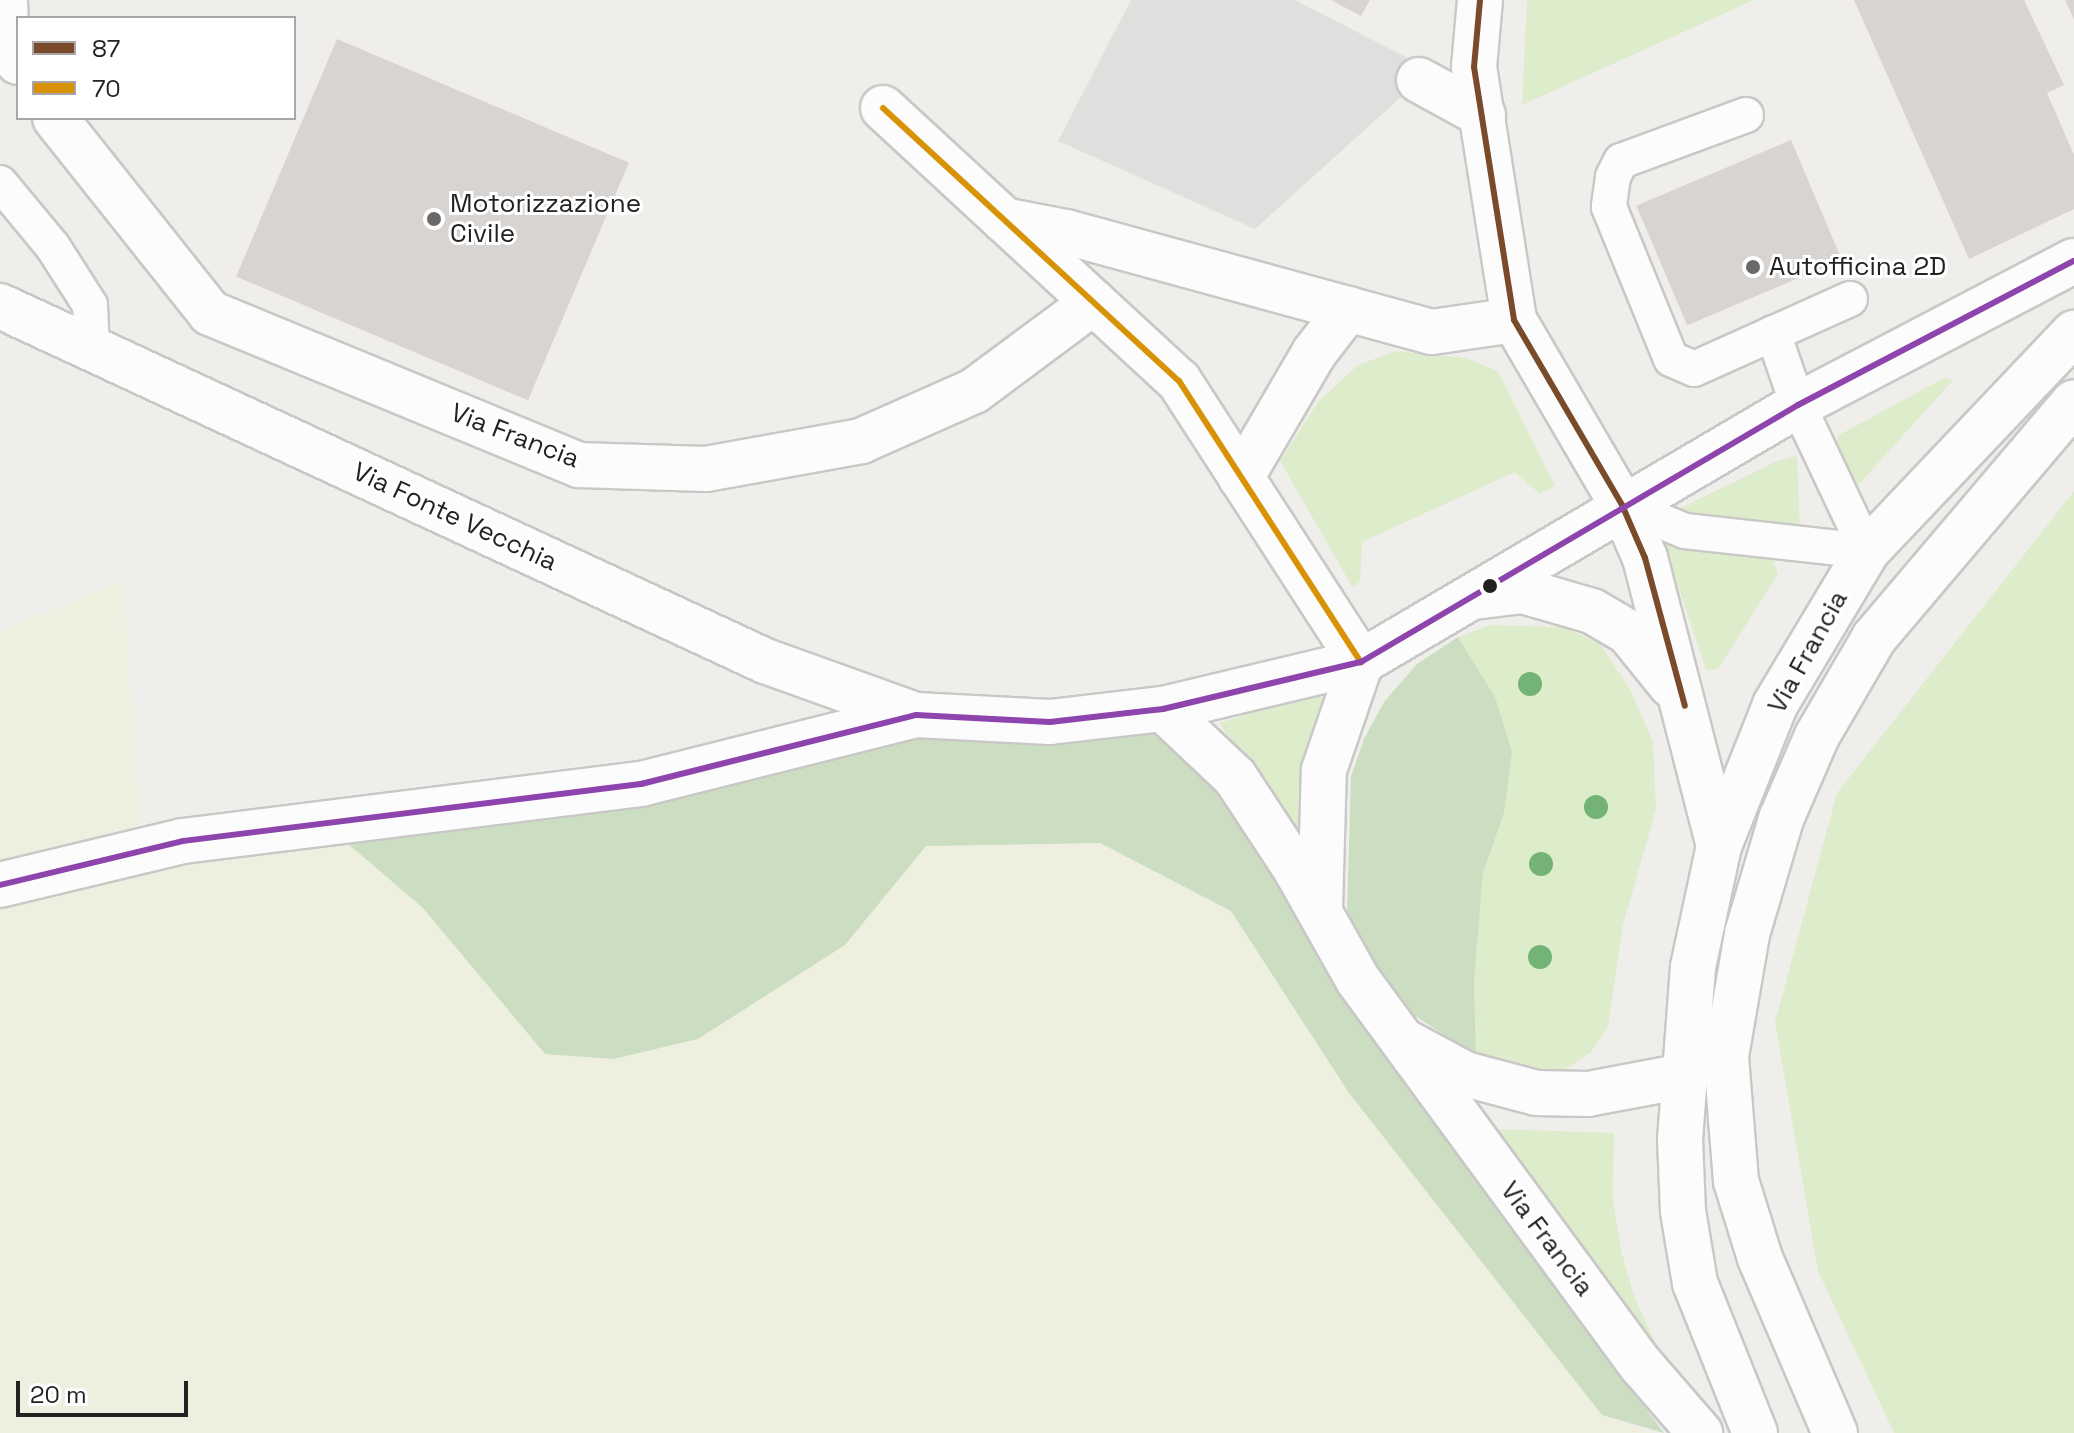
<!DOCTYPE html>
<html>
<head>
<meta charset="utf-8">
<style>
  body { margin:0 }
  #map { position:relative; width:2074px; height:1433px; overflow:hidden; background:#f0eeeb; font-family:"Space Grotesk",sans-serif }
  div>[style] { position:absolute }
  [style*='--x'] { left:calc(var(--x)*1px); top:calc(var(--y)*1px); width:calc(var(--w)*1px); rotate:calc(var(--a)*1deg) }
  .farmland>* { inset:0; background:#efefdf }
  .grass>* { inset:0; background:#ddeccb }
  .forest>* { inset:0; background:#cbdec1 }
  .parking>* { inset:0; background:#e0dfde }
  .building>* { inset:0; background:#d7d4d2; transform-origin:0 0 }
  .roads { filter:drop-shadow(2px 0 #c9c8c7) drop-shadow(-2px 0 #c9c8c7) drop-shadow(0 2px #c9c8c7) drop-shadow(0 -2px #c9c8c7) }
  .service>* { height:34px; margin:-17px; padding:0 17px; transform-origin:17px; border-radius:17px; background:#fdfcfc }
  .minor>* { height:44px; margin:-22px; padding:0 22px; transform-origin:22px; border-radius:22px; background:#fdfcfc }
  .tertiary>* { height:44px; margin:-22px; padding:0 22px; transform-origin:22px; border-radius:22px; background:#fdfcfc }
  .bus-1>* { height:6px; margin:-3px; padding:0 3px; transform-origin:3px; border-radius:3px; background:#7a4b2a }
  .bus-2>* { height:6px; margin:-3px; padding:0 3px; transform-origin:3px; border-radius:3px; background:#d79205 }
  .bus-3>* { height:6px; margin:-3px; padding:0 3px; transform-origin:3px; border-radius:3px; background:#8e44ad }
  .trees>* { width:24px; height:24px; margin:-12px; border-radius:50%; background:#73b476 }
  .dots>* { width:22px; height:22px; translate:-50% -50%; box-sizing:border-box; border:4px solid #fff; border-radius:50% }
  span { translate:-50% -50%; white-space:nowrap; text-align:center; line-height:1.15; -webkit-text-stroke:6px #fff; paint-order:stroke }
  .poi-label { font-size:26px; color:#222 }
  .left { translate:0 -50%; text-align:left }
  .street-label { font-size:26px; color:#222 }
  .legend { position:absolute; left:16px; top:16px; width:280px; height:104px; box-sizing:border-box; background:#fff; border:2px solid #a7a7a7; margin:0; padding:10px 14px; list-style:none; font-size:24px; color:#222 }
  .legend li { display:flex; align-items:center; gap:16px; height:40px }
  .legend b { width:40px; border:2px solid #a7a7a7 }
  .scale { position:absolute; left:16px; top:1381px; width:172px; height:36px; box-sizing:border-box; border:4px solid #222; border-top:0; padding-left:10px; font-size:24px; line-height:28px; white-space:nowrap; color:#222; -webkit-text-stroke:6px #fff; paint-order:stroke }
</style>
</head>
<body>
<div id="map">
  <div class="farmland">
    <i style="clip-path:polygon(123px 580px,140px 830px,0 860px,0 632px)"></i>
    <i style="clip-path:polygon(347px 843px,423px 908px,466px 957px,845px 945px,925px 846px,1100px 843px,1231px 911px,1349px 1093px,1602px 1415px,1653px 1433px,0 1433px,0 907px,182px 864px)"></i>
  </div>
  <div class="grass">
    <i style="clip-path:polygon(1527px 0,1754px 0,1522px 105px)"></i>
    <i style="clip-path:polygon(1396px 351px,1466px 358px,1498px 371px,1555px 486px,1540px 494px,1515px 472px,1362px 542px,1360px 581px,1353px 588px,1280px 461px,1318px 402px,1358px 365px)"></i>
    <i style="clip-path:polygon(1944px 378px,1954px 379px,1852px 492px,1831px 451px,1839px 435px)"></i>
    <i style="clip-path:polygon(1797px 456px,1800px 527px,1679px 514px,1681px 508px,1777px 461px)"></i>
    <i style="clip-path:polygon(2074px 491px,2074px 1433px,1894px 1433px,1818px 1271px,1775px 1022px,1837px 793px)"></i>
    <i style="clip-path:polygon(1663px 540px,1773px 560px,1778px 574px,1718px 669px,1706px 670px)"></i>
    <i style="clip-path:polygon(1490px 625px,1563px 627px,1600px 644px,1630px 689px,1653px 742px,1656px 809px,1623px 924px,1608px 1027px,1591px 1052px,1554px 1077px,1476px 1056px,1474px 982px,1483px 873px,1504px 813px,1495px 697px,1458px 637px)"></i>
    <i style="clip-path:polygon(1320px 692px,1326px 718px,1303px 839px,1219px 723px)"></i>
    <i style="clip-path:polygon(1493px 1129px,1614px 1133px,1613px 1200px,1621px 1250px,1635px 1299px,1664px 1361px)"></i>
  </div>
  <div class="forest">
    <i style="clip-path:polygon(1458px 637px,1495px 697px,1512px 752px,1504px 813px,1483px 873px,1474px 982px,1476px 1056px,1414px 1015px,1366px 957px,1347px 915px,1351px 776px,1364px 739px,1384px 702px,1417px 664px)"></i>
    <i style="clip-path:polygon(1163px 709px,1432px 1119px,1664px 1433px,1602px 1415px,1349px 1093px,1231px 911px,1100px 843px,926px 846px,845px 945px,698px 1039px,613px 1059px,545px 1054px,423px 908px,347px 843px,636px 806px,917px 738px,1066px 738px)"></i>
  </div>
  <div class="parking">
    <i style="clip-path:polygon(1131px 0,1295px 0,1431px 70px,1255px 229px,1058px 141px)"></i>
  </div>
  <div class="building">
    <i style="clip-path:polygon(1331px 0,1370px 0,1361px 16px)"></i>
    <i style="clip-path:polygon(1854px 0,2024px 0,2064px 85px,2047px 93px,2074px 155px,2074px 209px,1969px 259px)"></i>
    <i style="clip-path:polygon(2065px 0,2074px 0,2074px 20px)"></i>
    <i style="left:337px;top:39px;width:317px;height:258px;rotate:23deg"></i>
    <i style="left:1791px;top:140px;width:130px;height:168px;rotate:67deg"></i>
  </div>
  <div class="roads">
    <div class="service">
      <i style="--x:1746;--y:115;--w:133;--a:159.8"></i>
      <i style="--x:1621;--y:161;--w:18;--a:117"></i>
      <i style="--x:1613;--y:177;--w:30;--a:98"></i>
      <i style="--x:1609;--y:207;--w:164;--a:67.8"></i>
      <i style="--x:1671;--y:359;--w:25;--a:23"></i>
      <i style="--x:1694;--y:369;--w:171;--a:-24.2"></i>
      <i style="--x:0;--y:183;--w:83;--a:50.4"></i>
      <i style="--x:53;--y:247;--w:69;--a:57.5"></i>
      <i style="--x:90;--y:305;--w:44;--a:87.4"></i>
      <i style="--x:1773;--y:333;--w:76;--a:70.9"></i>
      <i style="--x:1798;--y:405;--w:161;--a:64.7"></i>
      <i style="--x:1622;--y:505;--w:68;--a:22.4"></i>
      <i style="--x:1685;--y:531;--w:183;--a:6.3"></i>
    </div>
    <div class="minor">
      <i style="--x:5;--y:0;--w:29;--a:88"></i>
      <i style="--x:6;--y:29;--w:35;--a:70"></i>
      <i style="--x:1480;--y:0;--w:67;--a:95.1"></i>
      <i style="--x:1474;--y:67;--w:256;--a:81"></i>
      <i style="--x:1514;--y:320;--w:214;--a:59.7"></i>
      <i style="--x:1622;--y:505;--w:58;--a:66.5"></i>
      <i style="--x:1645;--y:558;--w:297;--a:75.6"></i>
      <i style="--x:1419;--y:80;--w:73;--a:28.7"></i>
      <i style="--x:883;--y:108;--w:403;--a:42.7"></i>
      <i style="--x:1179;--y:381;--w:335;--a:57.1"></i>
      <i style="--x:55;--y:118;--w:249;--a:51.5"></i>
      <i style="--x:210;--y:313;--w:399;--a:22.4"></i>
      <i style="--x:579;--y:465;--w:127;--a:1.8"></i>
      <i style="--x:706;--y:469;--w:158;--a:-10.2"></i>
      <i style="--x:861;--y:441;--w:124;--a:-23.9"></i>
      <i style="--x:974;--y:391;--w:149;--a:-36.6"></i>
      <i style="--x:1004;--y:220;--w:63;--a:11"></i>
      <i style="--x:1066;--y:232;--w:379;--a:15.3"></i>
      <i style="--x:1432;--y:332;--w:83;--a:-8.3"></i>
      <i style="--x:0;--y:306;--w:843;--a:24.89"></i>
      <i style="--x:765;--y:661;--w:160;--a:19.7"></i>
      <i style="--x:1241;--y:478;--w:145;--a:-59.7"></i>
      <i style="--x:1314;--y:353;--w:56;--a:-52.3"></i>
      <i style="--x:1474;--y:597;--w:49;--a:-7"></i>
      <i style="--x:1523;--y:591;--w:72;--a:16.2"></i>
      <i style="--x:1592;--y:611;--w:42;--a:30.3"></i>
      <i style="--x:1628;--y:632;--w:68;--a:50.9"></i>
      <i style="--x:1163;--y:709;--w:99;--a:43.4"></i>
      <i style="--x:1235;--y:777;--w:111;--a:56.7"></i>
      <i style="--x:1296;--y:870;--w:126;--a:60.6"></i>
      <i style="--x:1358;--y:980;--w:479;--a:53.7"></i>
      <i style="--x:1642;--y:1366;--w:89;--a:49.1"></i>
      <i style="--x:0;--y:885;--w:188;--a:-13.5"></i>
      <i style="--x:183;--y:841;--w:462;--a:-7.1"></i>
      <i style="--x:641;--y:784;--w:284;--a:-14.1"></i>
      <i style="--x:916;--y:715;--w:134;--a:3"></i>
      <i style="--x:1050;--y:722;--w:114;--a:-6.6"></i>
      <i style="--x:1163;--y:709;--w:204;--a:-13.4"></i>
      <i style="--x:1361;--y:662;--w:507;--a:-30.46"></i>
      <i style="--x:1798;--y:405;--w:311;--a:-27.6"></i>
      <i style="--x:1320;--y:909;--w:139;--a:-88.4"></i>
      <i style="--x:1324;--y:770;--w:114;--a:-71.1"></i>
      <i style="--x:1409;--y:1044;--w:64;--a:28.2"></i>
      <i style="--x:1465;--y:1074;--w:74;--a:14.8"></i>
      <i style="--x:1537;--y:1093;--w:51;--a:1.1"></i>
      <i style="--x:1588;--y:1094;--w:98;--a:-10.6"></i>
    </div>
    <div class="tertiary">
      <i style="--x:1755;--y:1433;--w:162;--a:-111.8"></i>
      <i style="--x:1695;--y:1283;--w:73;--a:-99.5"></i>
      <i style="--x:1683;--y:1211;--w:71;--a:-92.4"></i>
      <i style="--x:1680;--y:1140;--w:173;--a:-85.7"></i>
      <i style="--x:1693;--y:967;--w:124;--a:-77.9"></i>
      <i style="--x:1719;--y:846;--w:152;--a:-68.3"></i>
      <i style="--x:1775;--y:705;--w:179;--a:-59.1"></i>
      <i style="--x:1867;--y:551;--w:301;--a:-46.5"></i>
      <i style="--x:1835;--y:1433;--w:190;--a:-113.2"></i>
      <i style="--x:1760;--y:1258;--w:81;--a:-107.3"></i>
      <i style="--x:1736;--y:1181;--w:125;--a:-94.6"></i>
      <i style="--x:1726;--y:1056;--w:124;--a:-80.2"></i>
      <i style="--x:1747;--y:934;--w:120;--a:-73.5"></i>
      <i style="--x:1781;--y:819;--w:90;--a:-66.6"></i>
      <i style="--x:1817;--y:736;--w:113;--a:-59.8"></i>
      <i style="--x:1874;--y:638;--w:309;--a:-49.7"></i>
    </div>
  </div>
  <div class="bus-1">
    <i style="--x:1480;--y:0;--w:67;--a:95.1"></i>
    <i style="--x:1474;--y:67;--w:256;--a:81"></i>
    <i style="--x:1514;--y:320;--w:214;--a:59.7"></i>
    <i style="--x:1622;--y:505;--w:58;--a:66.5"></i>
    <i style="--x:1645;--y:558;--w:153;--a:74.9"></i>
  </div>
  <div class="bus-2">
    <i style="--x:883;--y:108;--w:403;--a:42.7"></i>
    <i style="--x:1179;--y:381;--w:335;--a:57.1"></i>
  </div>
  <div class="bus-3">
    <i style="--x:0;--y:885;--w:188;--a:-13.5"></i>
    <i style="--x:183;--y:841;--w:462;--a:-7.1"></i>
    <i style="--x:641;--y:784;--w:284;--a:-14.1"></i>
    <i style="--x:916;--y:715;--w:134;--a:3"></i>
    <i style="--x:1050;--y:722;--w:114;--a:-6.6"></i>
    <i style="--x:1163;--y:709;--w:204;--a:-13.4"></i>
    <i style="--x:1361;--y:662;--w:507;--a:-30.46"></i>
    <i style="--x:1798;--y:405;--w:311;--a:-27.6"></i>
  </div>
  <div class="trees">
    <i style="left:1530px;top:684px"></i>
    <i style="left:1596px;top:807px"></i>
    <i style="left:1541px;top:864px"></i>
    <i style="left:1540px;top:957px"></i>
  </div>
  <div class="dots">
    <i style="left:434px;top:219px;background:#6a6968"></i>
    <i style="left:1753px;top:267px;background:#6a6968"></i>
    <i style="left:1490px;top:586px;background:#222"></i>
  </div>
  <div class="poi-label">
    <span class="left" style="left:450px;top:219px">Motorizzazione<br>Civile</span>
    <span class="left" style="left:1769px;top:267px">Autofficina 2D</span>
  </div>
  <div class="street-label">
    <span style="left:515px;top:436px;rotate:21deg">Via Francia</span>
    <span style="left:455px;top:517px;rotate:25deg">Via Fonte Vecchia</span>
    <span style="left:1808px;top:652px;rotate:-61deg">Via Francia</span>
    <span style="left:1547px;top:1239px;rotate:53deg">Via Francia</span>
  </div>
  <ul class="legend">
  <li><b style="height:10px;background:#7a4b2a"></b>87</li>
  <li><b style="height:10px;background:#d79205"></b>70</li>
  </ul>
  <div class="scale">20 m</div>
</div>
</body>
</html>
